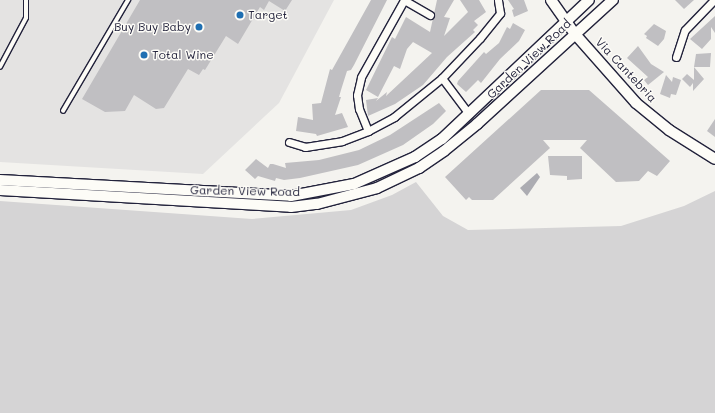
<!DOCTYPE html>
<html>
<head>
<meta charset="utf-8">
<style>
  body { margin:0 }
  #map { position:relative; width:715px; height:413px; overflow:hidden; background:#f4f3ef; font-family:Mali,sans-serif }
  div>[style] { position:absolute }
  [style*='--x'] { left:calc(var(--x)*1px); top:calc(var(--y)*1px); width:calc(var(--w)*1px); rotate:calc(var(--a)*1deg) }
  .built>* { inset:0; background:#e4e3e2 }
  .green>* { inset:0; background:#d5d4d5 }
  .water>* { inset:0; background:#acacb2 }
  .building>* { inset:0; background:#c0bfc2 }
  .roads { filter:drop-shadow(1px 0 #22223b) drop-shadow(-1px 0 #22223b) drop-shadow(0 1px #22223b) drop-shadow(0 -1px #22223b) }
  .lane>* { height:3.5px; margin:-1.75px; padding:0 1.75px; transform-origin:1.75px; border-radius:1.75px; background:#fdfcf7 }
  .street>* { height:7px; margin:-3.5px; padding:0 3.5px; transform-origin:3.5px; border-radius:3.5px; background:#fdfcf7 }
  .secondary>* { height:10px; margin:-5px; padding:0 5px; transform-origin:5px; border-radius:5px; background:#fdfcf7 }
  .dots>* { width:11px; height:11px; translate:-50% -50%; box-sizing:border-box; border:2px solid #fdfcf7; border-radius:50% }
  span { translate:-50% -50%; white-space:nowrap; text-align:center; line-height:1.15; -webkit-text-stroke:3px #fdfcf7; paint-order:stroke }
  .poi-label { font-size:12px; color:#22223b }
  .left { translate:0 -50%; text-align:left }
  .right { translate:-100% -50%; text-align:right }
  .street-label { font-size:12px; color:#22223b }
</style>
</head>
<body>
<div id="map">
  <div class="built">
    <i style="clip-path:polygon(0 0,334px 0,279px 103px,203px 174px,0 162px)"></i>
  </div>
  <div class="green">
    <i style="clip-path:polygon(416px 182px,443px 216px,468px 230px,621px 226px,684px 206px,715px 191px,715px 413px,0 413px,0 201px,252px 219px,351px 210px,392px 195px)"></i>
  </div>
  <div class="water">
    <i style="clip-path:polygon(537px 173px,540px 177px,527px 196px,520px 188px)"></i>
  </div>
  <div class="building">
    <i style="clip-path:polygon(140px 0,292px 0,285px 11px,269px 1px,264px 10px,260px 7px,238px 44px,226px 36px,205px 70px,203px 69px,199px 75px,188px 69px,164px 108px,156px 109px,134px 95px,125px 111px,105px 112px,82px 99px)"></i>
    <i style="clip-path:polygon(371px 0,387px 0,354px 65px,351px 70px,347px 71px,341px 90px,339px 97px,341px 97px,335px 115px,342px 113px,348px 127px,317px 136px,316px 134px,296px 131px,298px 117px,313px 120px,312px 104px,321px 103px,330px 69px,332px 70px)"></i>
    <i style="clip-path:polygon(437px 0,454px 0,444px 17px,450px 18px,444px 36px,468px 12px,460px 0,479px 0,486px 12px,474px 21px,478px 25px,473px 30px,475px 32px,447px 57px,423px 85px,395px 104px,368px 116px,366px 100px,378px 98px,376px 101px,387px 92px,386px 96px,432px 53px,413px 42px,407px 49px,400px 69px,394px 66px,378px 97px,366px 90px,392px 37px,395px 39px,406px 17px,430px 32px)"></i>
    <i style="clip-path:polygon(508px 0,524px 0,528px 11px,514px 17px,512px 10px,514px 9px)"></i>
    <i style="clip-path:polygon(675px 0,694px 0,684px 9px)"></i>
    <i style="clip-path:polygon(715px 16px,715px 33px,711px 27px,711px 39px,702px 49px,690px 39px)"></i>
    <i style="clip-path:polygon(513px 23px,525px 30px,519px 41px,500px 59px,481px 83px,478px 80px,466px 92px,457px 84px,458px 81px,484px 52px,486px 54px,499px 43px,507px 27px,510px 29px)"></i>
    <i style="clip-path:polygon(654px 24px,666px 31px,664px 39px,658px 46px,646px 38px,647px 36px,644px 34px)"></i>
    <i style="clip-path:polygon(638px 46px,651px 64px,664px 72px,648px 85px,644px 80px,648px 77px,627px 58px)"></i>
    <i style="clip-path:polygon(711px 53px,710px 67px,694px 67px,696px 54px)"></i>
    <i style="clip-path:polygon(694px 67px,704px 79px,693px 91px,693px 83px,690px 87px,682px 79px,687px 74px,694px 80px)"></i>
    <i style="clip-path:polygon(666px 75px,672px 82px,673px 77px,681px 80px,676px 95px,671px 94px,670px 98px,660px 94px)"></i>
    <i style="clip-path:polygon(541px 90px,589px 90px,670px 161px,657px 176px,648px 171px,639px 181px,616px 182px,580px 148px,587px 140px,543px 140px,550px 148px,493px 200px,472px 200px,469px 197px,466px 200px,445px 177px)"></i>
    <i style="clip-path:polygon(439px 103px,446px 111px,433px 124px,403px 145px,358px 165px,300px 178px,284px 180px,276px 178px,275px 181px,258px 176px,255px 179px,245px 170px,256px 159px,268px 168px,270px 164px,273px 164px,286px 168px,285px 163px,319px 160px,359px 150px,390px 135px)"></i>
    <i style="clip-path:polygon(715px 119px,715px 137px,707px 131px)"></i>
    <i style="clip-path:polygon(548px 156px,582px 156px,582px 179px,567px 180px,567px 176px,550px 175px)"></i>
  </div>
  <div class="roads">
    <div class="lane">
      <i style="--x:0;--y:67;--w:55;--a:-62"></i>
      <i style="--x:26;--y:18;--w:18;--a:-90"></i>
      <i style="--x:63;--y:111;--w:129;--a:-59.6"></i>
    </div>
    <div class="street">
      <i style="--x:404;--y:0;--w:30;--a:30"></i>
      <i style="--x:676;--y:57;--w:28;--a:-72"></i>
      <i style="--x:685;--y:30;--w:42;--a:-46"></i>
      <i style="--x:442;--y:78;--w:45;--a:53.1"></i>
      <i style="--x:368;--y:131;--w:24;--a:-112"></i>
      <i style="--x:359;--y:109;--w:14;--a:-98"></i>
      <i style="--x:357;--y:95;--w:18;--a:-77"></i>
      <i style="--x:361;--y:77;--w:88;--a:-60.8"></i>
      <i style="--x:289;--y:142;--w:17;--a:17"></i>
      <i style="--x:305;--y:147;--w:37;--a:-9"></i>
      <i style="--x:342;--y:141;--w:28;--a:-21"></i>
      <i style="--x:368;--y:131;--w:30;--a:-28"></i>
      <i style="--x:394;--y:117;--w:62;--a:-39.1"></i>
      <i style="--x:442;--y:78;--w:55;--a:-46.5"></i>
      <i style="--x:480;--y:38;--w:32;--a:-51"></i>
      <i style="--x:500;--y:13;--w:13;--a:-99"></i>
    </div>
    <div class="secondary">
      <i style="--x:551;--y:0;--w:42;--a:54.8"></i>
      <i style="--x:575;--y:34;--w:92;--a:48.5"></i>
      <i style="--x:636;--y:103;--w:43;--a:39.3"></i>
      <i style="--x:669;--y:130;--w:54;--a:32.2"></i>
      <i style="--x:0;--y:180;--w:291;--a:3.1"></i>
      <i style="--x:291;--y:196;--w:64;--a:-10.8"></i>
      <i style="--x:354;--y:184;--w:67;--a:-23.9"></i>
      <i style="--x:415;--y:157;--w:32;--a:-34"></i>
      <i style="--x:442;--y:139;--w:202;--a:-43.4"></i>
      <i style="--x:0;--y:190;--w:291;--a:3.3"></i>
      <i style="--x:291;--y:207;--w:26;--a:-7"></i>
      <i style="--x:317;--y:204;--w:62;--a:-14.9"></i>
      <i style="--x:377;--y:188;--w:47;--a:-25.5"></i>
      <i style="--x:419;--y:168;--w:30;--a:-34"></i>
      <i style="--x:444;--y:151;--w:43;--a:-39.3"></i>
      <i style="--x:477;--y:124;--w:184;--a:-42.4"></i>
    </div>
  </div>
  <div class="dots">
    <i style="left:240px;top:15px;background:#1f6fb2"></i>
    <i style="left:199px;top:27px;background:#1f6fb2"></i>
    <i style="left:144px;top:55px;background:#1f6fb2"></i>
  </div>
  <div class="poi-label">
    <span class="left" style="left:248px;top:15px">Target</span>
    <span class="right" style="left:191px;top:27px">Buy Buy Baby</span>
    <span class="left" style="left:152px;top:55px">Total Wine</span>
  </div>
  <div class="street-label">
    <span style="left:529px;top:59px;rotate:-43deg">Garden View Road</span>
    <span style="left:626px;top:70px;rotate:47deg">Via Cantebria</span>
    <span style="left:245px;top:191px;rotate:1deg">Garden View Road</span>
  </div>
</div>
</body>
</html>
